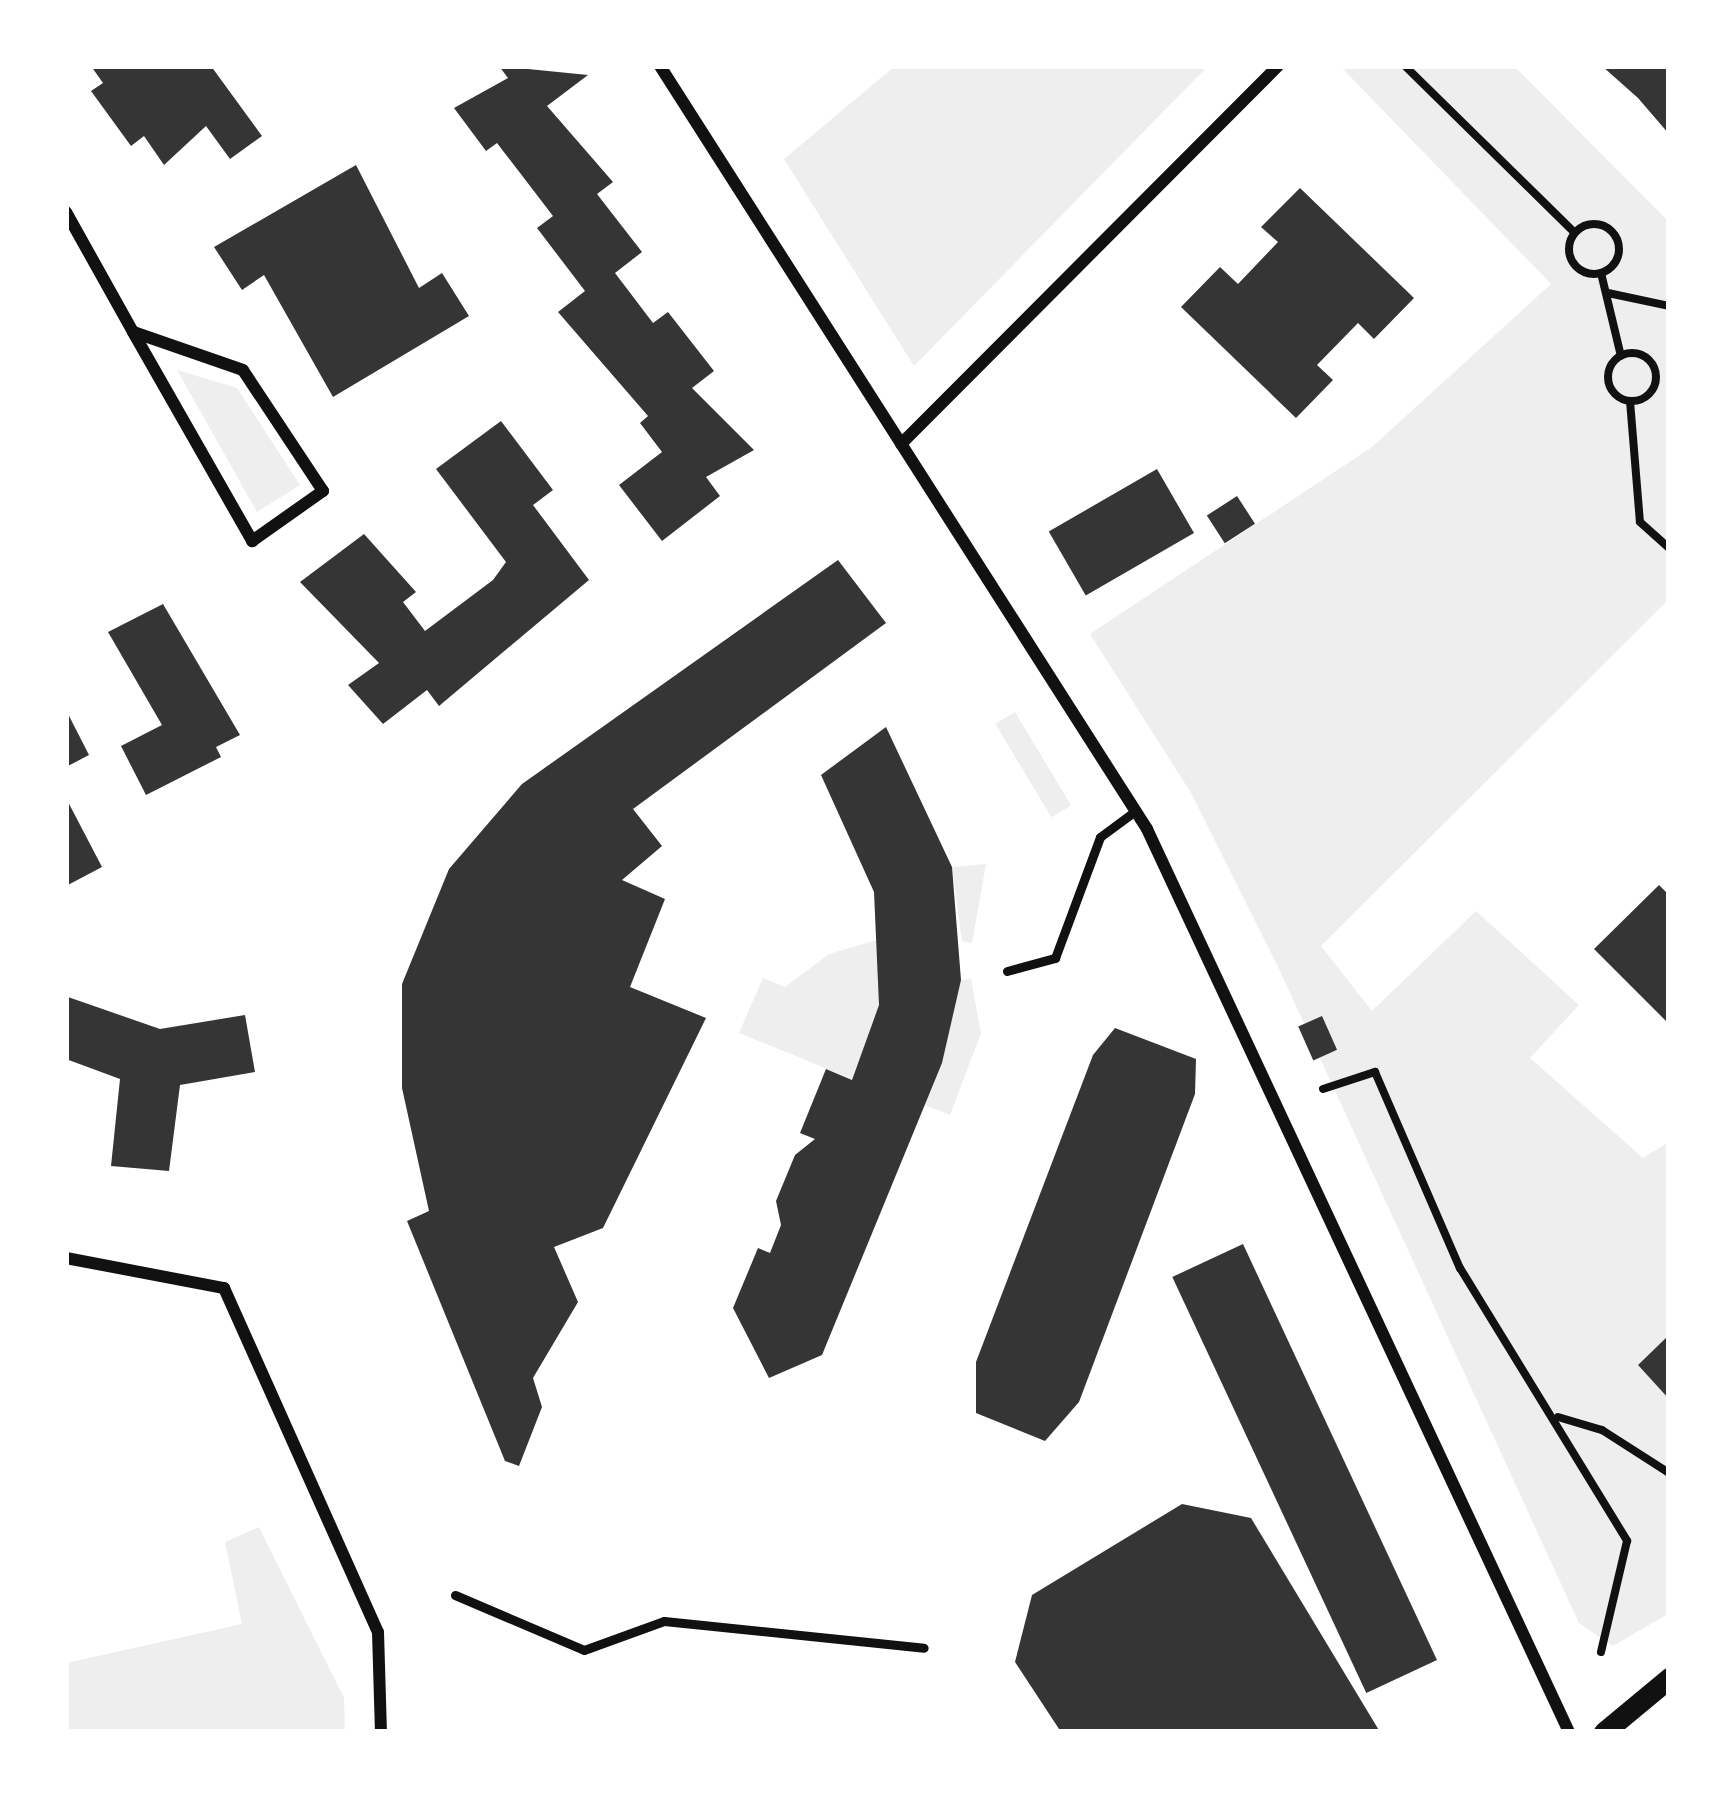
<!DOCTYPE html>
<html>
<head>
<meta charset="utf-8">
<style>
  body { margin:0 }
  #map { position:relative; width:1735px; height:1798px; overflow:hidden; background:#fff; font-family:"Work Sans",sans-serif }
  div>[style] { position:absolute }
  [style*='--x'] { left:calc(var(--x)*1px); top:calc(var(--y)*1px); width:calc(var(--w)*1px); rotate:calc(var(--a)*1deg) }
  .green>* { inset:0; background:#eee; transform-origin:0 0 }
  .building>* { inset:0; background:#353535; transform-origin:0 0 }
  .path>* { height:8px; margin:-4px; padding:0 4px; transform-origin:4px; border-radius:4px; background:#111 }
  .path>.ring { margin:-4px; padding:0; box-sizing:content-box; background:none; border:8px solid #111; border-radius:50% }
  .service>* { height:9px; margin:-4.5px; padding:0 4.5px; transform-origin:4.5px; border-radius:4.5px; background:#111 }
  .minor>* { height:12px; margin:-6px; padding:0 6px; transform-origin:6px; border-radius:6px; background:#111 }
  .tertiary>* { height:21px; margin:-10.5px; padding:0 10.5px; transform-origin:10.5px; border-radius:10.5px; background:#111 }
  span { translate:-50% -50%; white-space:nowrap; text-align:center; line-height:1.15; -webkit-text-stroke:9px #fff; paint-order:stroke }
  .frame { position:absolute; inset:0; border:69px solid #fff; pointer-events:none }
</style>
</head>
<body>
<div id="map">
  <div class="green">
    <i style="clip-path:polygon(895px 66px,1208px 66px,914px 366px,784px 159px)"></i>
    <i style="clip-path:polygon(1340px 66px,1514px 66px,1669px 222px,1669px 599px,1321px 946px,1372px 1011px,1476px 911px,1579px 1005px,1530px 1058px,1643px 1158px,1669px 1142px,1669px 1335px,1638px 1365px,1669px 1399px,1669px 1613px,1613px 1646px,1579px 1623px,1280px 971px,1191px 793px,1090px 634px,1372px 447px,1551px 284px)"></i>
    <i style="clip-path:polygon(177px 370px,237px 388px,300px 485px,257px 512px)"></i>
    <i style="left:1015px;top:712px;width:109px;height:23px;rotate:59deg"></i>
    <i style="clip-path:polygon(986px 864px,972px 943px,962px 941px,952px 867px)"></i>
    <i style="clip-path:polygon(880px 939px,879px 1005px,852px 1079px,739px 1033px,763px 978px,785px 987px,829px 954px)"></i>
    <i style="clip-path:polygon(971px 979px,981px 1033px,950px 1115px,925px 1105px,961px 980px)"></i>
    <i style="clip-path:polygon(259px 1527px,344px 1698px,345px 1732px,66px 1732px,66px 1663px,242px 1624px,225px 1542px)"></i>
  </div>
  <div class="building">
    <i style="clip-path:polygon(91px 66px,211px 66px,262px 136px,230px 159px,206px 126px,164px 165px,144px 136px,131px 146px,91px 91px,103px 83px)"></i>
    <i style="clip-path:polygon(499px 66px,588px 75px,547px 106px,613px 182px,597px 194px,642px 252px,615px 273px,653px 323px,668px 312px,714px 371px,692px 388px,754px 450px,706px 477px,720px 496px,662px 541px,619px 485px,662px 452px,640px 423px,648px 416px,558px 312px,585px 291px,537px 228px,553px 216px,497px 143px,486px 151px,454px 108px,508px 78px)"></i>
    <i style="clip-path:polygon(1602px 66px,1669px 66px,1669px 134px,1638px 98px)"></i>
    <i style="clip-path:polygon(356px 165px,419px 288px,442px 273px,469px 316px,333px 397px,264px 275px,242px 290px,214px 247px)"></i>
    <i style="clip-path:polygon(1300px 188px,1414px 298px,1374px 339px,1358px 323px,1317px 365px,1333px 380px,1296px 418px,1181px 307px,1220px 267px,1238px 284px,1278px 242px,1261px 227px)"></i>
    <i style="clip-path:polygon(501px 421px,553px 490px,533px 505px,589px 580px,439px 706px,427px 690px,383px 724px,348px 685px,379px 663px,300px 582px,364px 534px,416px 592px,403px 602px,425px 631px,493px 580px,506px 562px,436px 469px)"></i>
    <i style="left:1157px;top:469px;width:74px;height:125px;rotate:60deg"></i>
    <i style="left:1237px;top:496px;width:33px;height:36px;rotate:57deg"></i>
    <i style="clip-path:polygon(838px 560px,886px 623px,633px 809px,662px 846px,622px 880px,665px 899px,630px 987px,706px 1018px,603px 1228px,554px 1247px,578px 1302px,533px 1378px,542px 1407px,519px 1466px,505px 1461px,407px 1221px,429px 1211px,402px 1088px,402px 984px,449px 869px,522px 784px)"></i>
    <i style="clip-path:polygon(163px 604px,240px 735px,216px 747px,221px 757px,146px 795px,121px 746px,162px 725px,108px 632px)"></i>
    <i style="clip-path:polygon(66px 710px,89px 755px,66px 767px)"></i>
    <i style="clip-path:polygon(886px 727px,952px 867px,961px 980px,942px 1063px,822px 1355px,769px 1378px,733px 1308px,758px 1248px,770px 1253px,781px 1225px,776px 1201px,795px 1155px,815px 1139px,800px 1133px,826px 1069px,852px 1080px,879px 1005px,874px 892px,821px 775px)"></i>
    <i style="clip-path:polygon(66px 798px,102px 867px,66px 886px)"></i>
    <i style="clip-path:polygon(1659px 885px,1669px 895px,1669px 1024px,1594px 949px)"></i>
    <i style="clip-path:polygon(68px 997px,160px 1029px,245px 1015px,255px 1072px,180px 1085px,169px 1171px,111px 1166px,120px 1079px,66px 1059px)"></i>
    <i style="left:1322px;top:1016px;width:37px;height:26px;rotate:66deg"></i>
    <i style="clip-path:polygon(1115px 1028px,1196px 1059px,1195px 1094px,1079px 1402px,1045px 1441px,976px 1413px,976px 1362px,1093px 1055px)"></i>
    <i style="left:1243px;top:1244px;width:459px;height:78px;rotate:65deg"></i>
    <i style="clip-path:polygon(1669px 1335px,1669px 1399px,1638px 1365px)"></i>
    <i style="clip-path:polygon(1182px 1504px,1251px 1518px,1380px 1732px,1061px 1732px,1015px 1662px,1032px 1595px)"></i>
  </div>
  <div class="path">
    <i style="--x:1405;--y:66;--w:237;--a:44.5"></i>
    <i class="ring" style="left:1569px;top:224px;width:42px;height:42px"></i>
    <i style="--x:1601;--y:273;--w:85;--a:76.5"></i>
    <i style="--x:1608;--y:293;--w:62;--a:12"></i>
    <i class="ring" style="left:1608px;top:353px;width:40px;height:40px"></i>
    <i style="--x:1630;--y:401;--w:121;--a:85.3"></i>
    <i style="--x:1640;--y:522;--w:39;--a:42"></i>
    <i style="--x:1323;--y:1089;--w:55;--a:-18.1"></i>
    <i style="--x:1375;--y:1072;--w:214;--a:66.6"></i>
    <i style="--x:1460;--y:1268;--w:320;--a:58.5"></i>
    <i style="--x:1627;--y:1541;--w:114;--a:103.2"></i>
    <i style="--x:1558;--y:1417;--w:46;--a:16.5"></i>
    <i style="--x:1602;--y:1430;--w:80;--a:32.7"></i>
  </div>
  <div class="service">
    <i style="--x:1007;--y:971;--w:50;--a:-15.2"></i>
    <i style="--x:1055;--y:958;--w:129;--a:-69.6"></i>
    <i style="--x:1100;--y:837;--w:44;--a:-36.6"></i>
    <i style="--x:455;--y:1595;--w:140;--a:23.1"></i>
    <i style="--x:584;--y:1650;--w:85;--a:-19.9"></i>
    <i style="--x:664;--y:1621;--w:261;--a:5.9"></i>
  </div>
  <div class="minor">
    <i style="--x:660;--y:66;--w:905;--a:57.45"></i>
    <i style="--x:1147;--y:829;--w:997;--a:64.95"></i>
    <i style="--x:66;--y:212;--w:137;--a:60.8"></i>
    <i style="--x:133;--y:332;--w:241;--a:60.3"></i>
    <i style="--x:252;--y:541;--w:87;--a:-35.2"></i>
    <i style="--x:323;--y:491;--w:145;--a:-123.5"></i>
    <i style="--x:243;--y:370;--w:116;--a:-160.9"></i>
    <i style="--x:901;--y:444;--w:534;--a:-45.08"></i>
    <i style="--x:66;--y:1258;--w:161;--a:10.8"></i>
    <i style="--x:224;--y:1288;--w:377;--a:65.9"></i>
    <i style="--x:378;--y:1632;--w:100;--a:88.3"></i>
  </div>
  <div class="tertiary">
    <i style="--x:1604;--y:1732;--w:85;--a:-39.7"></i>
  </div>
  <div class="frame"></div>
</div>
</body>
</html>
